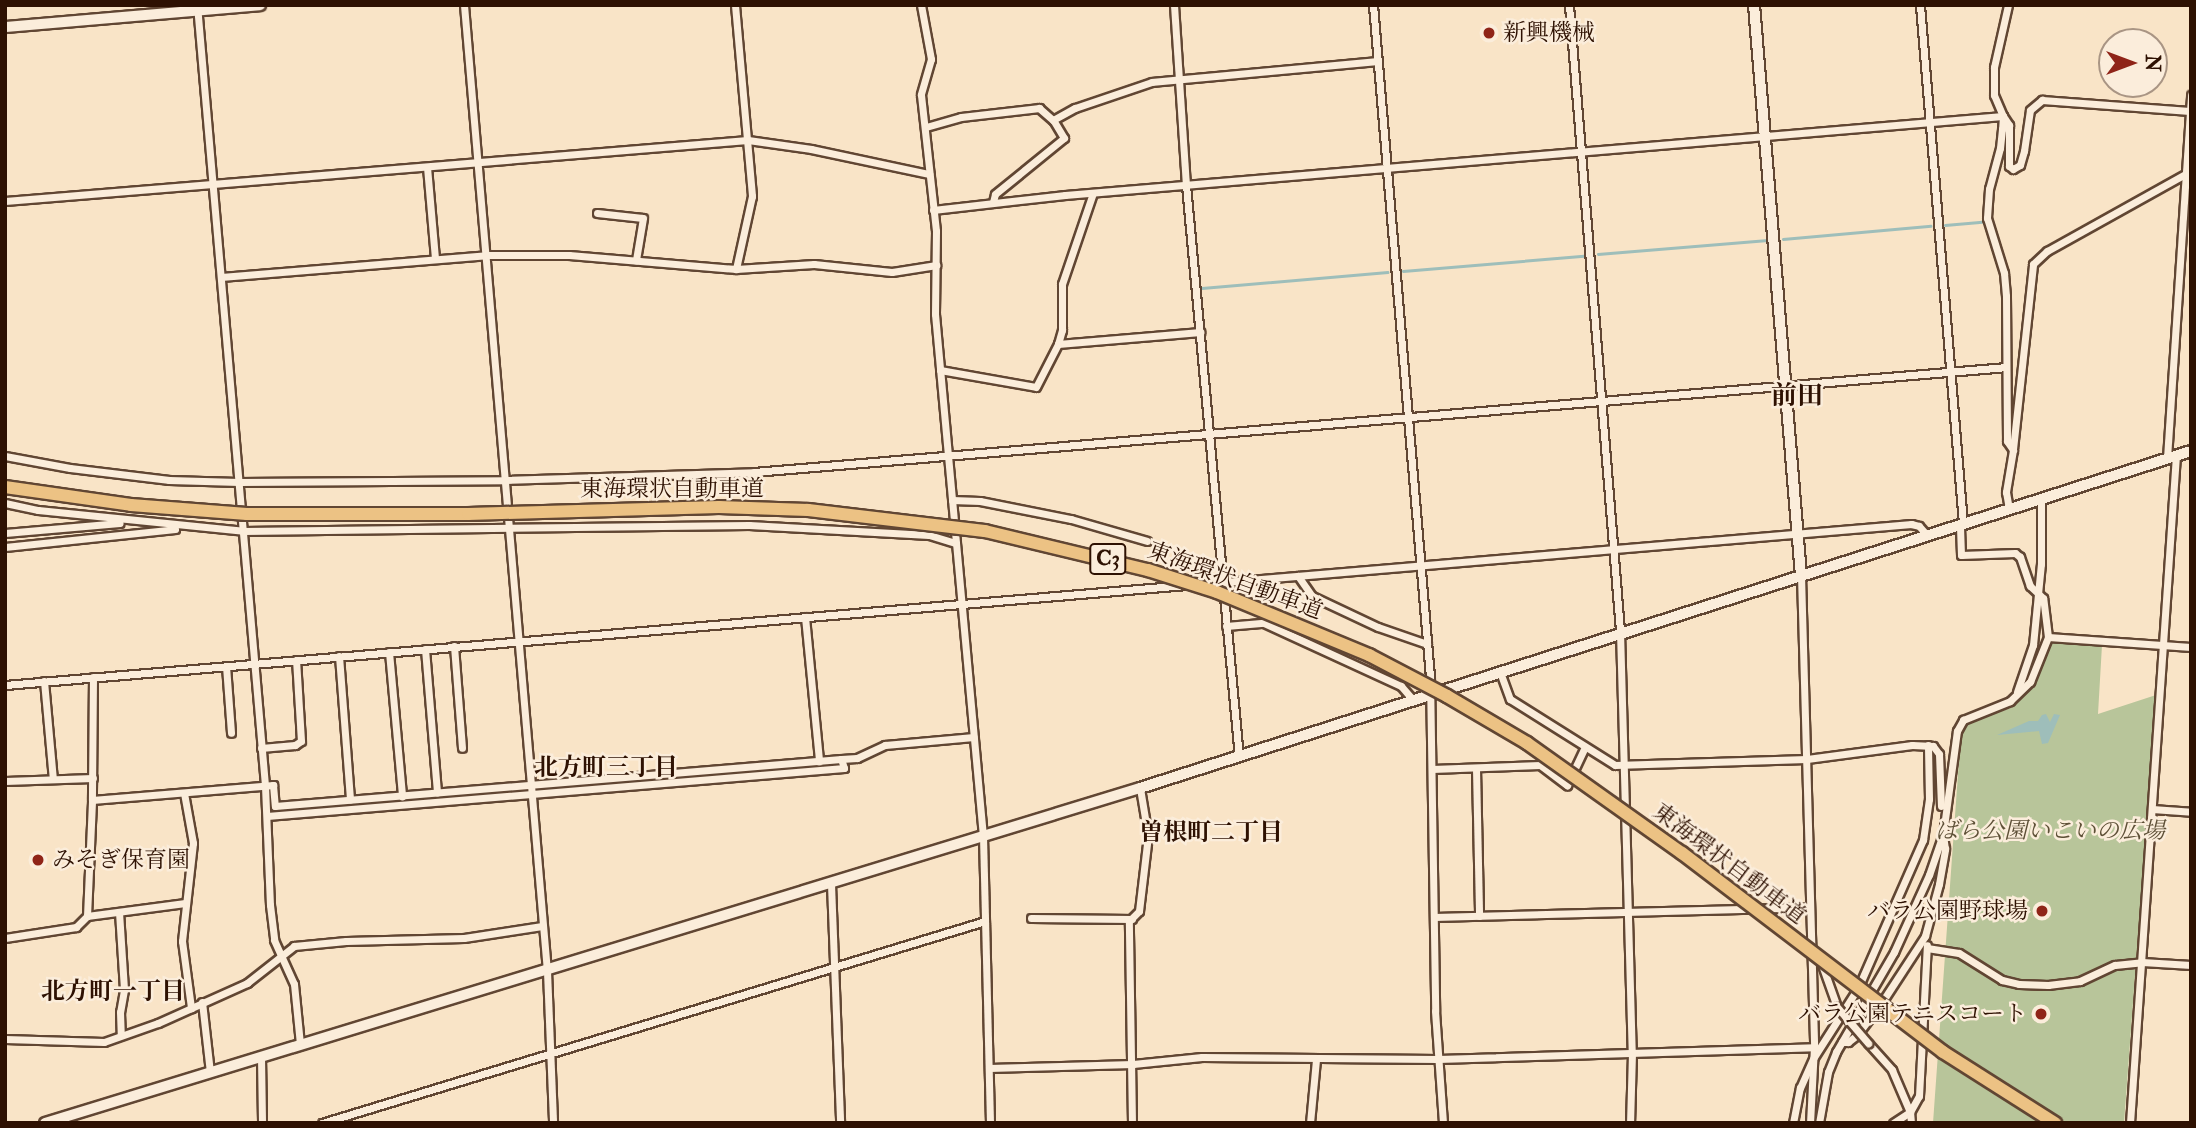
<!DOCTYPE html>
<html>
<head>
<meta charset="utf-8">
<style>
  body { margin:0 }
  #map { position:relative; width:2196px; height:1128px; overflow:hidden; background:#f9e4c7; font-family:"IM FELL Double Pica","Noto Serif JP",serif }
  div>[style] { position:absolute }
  [style*='--x'] { left:calc(var(--x)*1px); top:calc(var(--y)*1px); width:calc(var(--w)*1px); rotate:calc(var(--a)*1deg) }
  .green>* { inset:0; background:#b8c59a }
  .water>* { inset:0; background:#9ebeba }
  .stream>* { height:2.5px; margin:-1.25px; padding:0 1.25px; transform-origin:1.25px; border-radius:1.25px; background:#9ebeba }
  .roads { filter:drop-shadow(2px 0 #614633) drop-shadow(-2px 0 #614633) drop-shadow(0 2px #614633) drop-shadow(0 -2px #614633) }
  .street>* { height:7px; margin:-3.5px; padding:0 3.5px; transform-origin:3.5px; border-radius:3.5px; background:#fbeddb }
  .secondary>* { height:10px; margin:-5px; padding:0 5px; transform-origin:5px; border-radius:5px; background:#fbeddb }
  .bridges { filter:drop-shadow(2px 0 #614633) drop-shadow(-2px 0 #614633) drop-shadow(0 2px #614633) drop-shadow(0 -2px #614633) }
  .street-bridge>* { height:7px; margin:-3.5px; padding:0 3.5px; transform-origin:3.5px; border-radius:3.5px; background:#fbeddb }
  .highway-bridge>* { height:12px; margin:-6px; padding:0 6px; transform-origin:6px; border-radius:6px; background:#ecc284 }
  .dots>* { width:19px; height:19px; translate:-50% -50%; box-sizing:border-box; border:4px solid #fbeddb; border-radius:50% }
  span { translate:-50% -50%; white-space:nowrap; text-align:center; line-height:1.15; -webkit-text-stroke:5px #fbeddb; paint-order:stroke }
  .shield-label span { padding:2px 5px; background:#fbeddb; border:2px solid; border-radius:5px; -webkit-text-stroke-width:0 }
  .shield-label { font-size:21px; color:#2e1102; font-weight:700 }
  .poi-label { font-size:23px; color:#2e1102 }
  .left { translate:0 -50%; text-align:left }
  .right { translate:-100% -50%; text-align:right }
  .street-label { font-size:23px; color:#2e1102 }
  .park-label { font-size:23px; color:#5e5037; font-style:italic }
  .neighbourhood-label { font-size:24px; color:#2e1102; font-weight:700 }
  .quarter-label { font-size:26px; color:#2e1102; font-weight:700 }
  .frame { position:absolute; inset:0; border:7px solid #2e1102; pointer-events:none }
  .north { position:absolute; left:2098px; top:28px; width:70px; height:70px; box-sizing:border-box; background:#fbeddb; border:2px solid #a99584; border-radius:50%; rotate:90deg; font-size:19px; font-weight:700; line-height:28px; text-align:center; color:#2e1102 }
  .north::after { content:''; display:block; margin:auto; width:24px; height:32px; background:#8f2418; clip-path:polygon(50% 0,100% 100%,50% 72%,0 100%) }
</style>
</head>
<body>
<div id="map">
  <div class="green">
    <i style="clip-path:polygon(2050px 640px,2102px 645px,2098px 714px,2156px 695px,2124px 1123px,1933px 1123px,1961px 732px,1969px 722px,2011px 708px,2021px 699px,2038px 674px)"></i>
  </div>
  <div class="water">
    <i style="clip-path:polygon(2046px 714px,2050px 722px,2054px 714px,2060px 715px,2048px 743px,2042px 744px,2039px 731px,1997px 735px,2029px 721px,2038px 721px,2042px 715px)"></i>
  </div>
  <div class="stream">
    <i style="--x:1945;--y:225;--w:37;--a:-5"></i>
    <i style="--x:1783;--y:239;--w:148;--a:-5.1"></i>
    <i style="--x:1598;--y:254;--w:170;--a:-4.7"></i>
    <i style="--x:1403;--y:271;--w:181;--a:-4.8"></i>
    <i style="--x:1202;--y:288;--w:186;--a:-4.9"></i>
  </div>
  <div class="roads">
    <div class="street">
      <i style="--x:197;--y:5;--w:784;--a:85.02"></i>
      <i style="--x:265;--y:786;--w:119;--a:87.6"></i>
      <i style="--x:270;--y:905;--w:35;--a:83"></i>
      <i style="--x:274;--y:940;--w:48;--a:65.6"></i>
      <i style="--x:294;--y:984;--w:60;--a:84.3"></i>
      <i style="--x:464;--y:5;--w:970;--a:85.09"></i>
      <i style="--x:547;--y:971;--w:152;--a:87.7"></i>
      <i style="--x:735;--y:5;--w:192;--a:84.9"></i>
      <i style="--x:752;--y:196;--w:75;--a:102.4"></i>
      <i style="--x:921;--y:5;--w:55;--a:79.5"></i>
      <i style="--x:931;--y:59;--w:37;--a:106"></i>
      <i style="--x:921;--y:95;--w:137;--a:83.7"></i>
      <i style="--x:936;--y:231;--w:83;--a:90.7"></i>
      <i style="--x:935;--y:314;--w:524;--a:84.75"></i>
      <i style="--x:983;--y:836;--w:287;--a:88.6"></i>
      <i style="--x:1174;--y:5;--w:180;--a:86.2"></i>
      <i style="--x:1186;--y:185;--w:574;--a:84.71"></i>
      <i style="--x:1373;--y:5;--w:674;--a:85.15"></i>
      <i style="--x:1430;--y:677;--w:334;--a:89.1"></i>
      <i style="--x:1435;--y:1011;--w:112;--a:85.9"></i>
      <i style="--x:1569;--y:5;--w:628;--a:85.34"></i>
      <i style="--x:1620;--y:631;--w:422;--a:88.4"></i>
      <i style="--x:1632;--y:1053;--w:70;--a:91.6"></i>
      <i style="--x:1920;--y:5;--w:521;--a:85.26"></i>
      <i style="--x:2008;--y:5;--w:64;--a:102.7"></i>
      <i style="--x:1994;--y:67;--w:28;--a:90"></i>
      <i style="--x:1994;--y:95;--w:23;--a:67"></i>
      <i style="--x:2003;--y:116;--w:13;--a:94"></i>
      <i style="--x:2002;--y:129;--w:19;--a:96"></i>
      <i style="--x:2000;--y:148;--w:42;--a:105"></i>
      <i style="--x:1989;--y:189;--w:29;--a:94"></i>
      <i style="--x:1987;--y:218;--w:58;--a:72.8"></i>
      <i style="--x:2004;--y:273;--w:23;--a:85"></i>
      <i style="--x:2006;--y:296;--w:145;--a:89.6"></i>
      <i style="--x:2007;--y:441;--w:11;--a:56"></i>
      <i style="--x:2013;--y:450;--w:43;--a:99.5"></i>
      <i style="--x:2006;--y:492;--w:17;--a:80"></i>
      <i style="--x:926;--y:127;--w:36;--a:-16"></i>
      <i style="--x:961;--y:117;--w:79;--a:-6.6"></i>
      <i style="--x:1039;--y:108;--w:18;--a:41"></i>
      <i style="--x:427;--y:167;--w:92;--a:85"></i>
      <i style="--x:5;--y:201;--w:745;--a:-4.69"></i>
      <i style="--x:748;--y:140;--w:64;--a:8.1"></i>
      <i style="--x:811;--y:149;--w:121;--a:12"></i>
      <i style="--x:993;--y:202;--w:8;--a:-76"></i>
      <i style="--x:995;--y:194;--w:89;--a:-39.1"></i>
      <i style="--x:1064;--y:138;--w:21;--a:-121"></i>
      <i style="--x:1053;--y:120;--w:25;--a:-29"></i>
      <i style="--x:1075;--y:108;--w:81;--a:-18.7"></i>
      <i style="--x:1152;--y:82;--w:226;--a:-5.3"></i>
      <i style="--x:933;--y:210;--w:133;--a:-6.5"></i>
      <i style="--x:1065;--y:195;--w:941;--a:-4.81"></i>
      <i style="--x:2003;--y:116;--w:11;--a:56"></i>
      <i style="--x:2009;--y:125;--w:41;--a:90"></i>
      <i style="--x:2009;--y:166;--w:5;--a:37"></i>
      <i style="--x:2013;--y:169;--w:8;--a:-30"></i>
      <i style="--x:2020;--y:165;--w:15;--a:-74"></i>
      <i style="--x:2024;--y:151;--w:41;--a:-81.7"></i>
      <i style="--x:2030;--y:110;--w:16;--a:-40"></i>
      <i style="--x:2042;--y:100;--w:148;--a:4.3"></i>
      <i style="--x:597;--y:213;--w:46;--a:6.2"></i>
      <i style="--x:643;--y:218;--w:43;--a:99.5"></i>
      <i style="--x:221;--y:277;--w:266;--a:-4.7"></i>
      <i style="--x:486;--y:255;--w:83;--a:0"></i>
      <i style="--x:569;--y:255;--w:168;--a:4.8"></i>
      <i style="--x:736;--y:269;--w:78;--a:-3.7"></i>
      <i style="--x:814;--y:264;--w:78;--a:5.9"></i>
      <i style="--x:892;--y:272;--w:45;--a:-9"></i>
      <i style="--x:1058;--y:344;--w:15;--a:-74"></i>
      <i style="--x:1062;--y:330;--w:46;--a:-90"></i>
      <i style="--x:1062;--y:284;--w:96;--a:-71.2"></i>
      <i style="--x:940;--y:370;--w:97;--a:10"></i>
      <i style="--x:1036;--y:387;--w:48;--a:-62.9"></i>
      <i style="--x:1058;--y:344;--w:143;--a:-4.8"></i>
      <i style="--x:2013;--y:449;--w:186;--a:-83.8"></i>
      <i style="--x:2033;--y:264;--w:19;--a:-43"></i>
      <i style="--x:2047;--y:251;--w:165;--a:-29.1"></i>
      <i style="--x:5;--y:456;--w:66;--a:10.5"></i>
      <i style="--x:70;--y:468;--w:100;--a:6.9"></i>
      <i style="--x:169;--y:480;--w:70;--a:1.6"></i>
      <i style="--x:239;--y:482;--w:267;--a:-0.4"></i>
      <i style="--x:506;--y:480;--w:248;--a:-1.8"></i>
      <i style="--x:754;--y:472;--w:1256;--a:-4.79"></i>
      <i style="--x:2167;--y:458;--w:364;--a:-86.2"></i>
      <i style="--x:952;--y:500;--w:28;--a:2"></i>
      <i style="--x:980;--y:501;--w:93;--a:11.2"></i>
      <i style="--x:1071;--y:519;--w:79;--a:16.1"></i>
      <i style="--x:5;--y:503;--w:34;--a:12"></i>
      <i style="--x:38;--y:510;--w:206;--a:5.8"></i>
      <i style="--x:243;--y:531;--w:506;--a:-0.68"></i>
      <i style="--x:749;--y:525;--w:180;--a:3.2"></i>
      <i style="--x:929;--y:535;--w:28;--a:17"></i>
      <i style="--x:5;--y:533;--w:115;--a:-5"></i>
      <i style="--x:5;--y:547;--w:171;--a:-6"></i>
      <i style="--x:1801;--y:575;--w:472;--a:88.4"></i>
      <i style="--x:1814;--y:1047;--w:76;--a:93"></i>
      <i style="--x:1298;--y:576;--w:24;--a:55"></i>
      <i style="--x:1312;--y:596;--w:73;--a:25.2"></i>
      <i style="--x:1378;--y:627;--w:52;--a:19.1"></i>
      <i style="--x:1202;--y:584;--w:712;--a:-4.84"></i>
      <i style="--x:1911;--y:524;--w:8;--a:14"></i>
      <i style="--x:1919;--y:526;--w:11;--a:49"></i>
      <i style="--x:805;--y:617;--w:145;--a:84.4"></i>
      <i style="--x:1226;--y:626;--w:38;--a:-5"></i>
      <i style="--x:1264;--y:623;--w:151;--a:24.7"></i>
      <i style="--x:1401;--y:686;--w:18;--a:49"></i>
      <i style="--x:2048;--y:637;--w:143;--a:4"></i>
      <i style="--x:454;--y:646;--w:102;--a:85.5"></i>
      <i style="--x:425;--y:649;--w:144;--a:85.2"></i>
      <i style="--x:389;--y:652;--w:145;--a:84.8"></i>
      <i style="--x:339;--y:656;--w:144;--a:85.6"></i>
      <i style="--x:226;--y:666;--w:67;--a:85.7"></i>
      <i style="--x:1500;--y:672;--w:29;--a:70"></i>
      <i style="--x:1510;--y:699;--w:124;--a:32.2"></i>
      <i style="--x:1615;--y:765;--w:192;--a:-1.8"></i>
      <i style="--x:1807;--y:759;--w:106;--a:-7.6"></i>
      <i style="--x:1912;--y:745;--w:21;--a:3"></i>
      <i style="--x:1933;--y:746;--w:10;--a:53"></i>
      <i style="--x:1939;--y:754;--w:52;--a:87.8"></i>
      <i style="--x:93;--y:677;--w:123;--a:90.5"></i>
      <i style="--x:92;--y:800;--w:182;--a:-4.7"></i>
      <i style="--x:273;--y:785;--w:21;--a:85"></i>
      <i style="--x:275;--y:806;--w:568;--a:-4.75"></i>
      <i style="--x:44;--y:681;--w:98;--a:84.8"></i>
      <i style="--x:5;--y:685;--w:1186;--a:-4.84"></i>
      <i style="--x:2017;--y:692;--w:50;--a:-71.2"></i>
      <i style="--x:2033;--y:645;--w:81;--a:-84.4"></i>
      <i style="--x:2041;--y:564;--w:64;--a:-90"></i>
      <i style="--x:261;--y:748;--w:34;--a:-5"></i>
      <i style="--x:295;--y:745;--w:7;--a:-34"></i>
      <i style="--x:301;--y:741;--w:81;--a:-93.5"></i>
      <i style="--x:1476;--y:768;--w:148;--a:88.8"></i>
      <i style="--x:1432;--y:769;--w:108;--a:-2.1"></i>
      <i style="--x:1540;--y:765;--w:34;--a:37"></i>
      <i style="--x:1567;--y:785;--w:42;--a:-64.7"></i>
      <i style="--x:5;--y:781;--w:88;--a:-2"></i>
      <i style="--x:184;--y:793;--w:51;--a:79.8"></i>
      <i style="--x:193;--y:843;--w:99;--a:96.4"></i>
      <i style="--x:182;--y:941;--w:68;--a:82.3"></i>
      <i style="--x:2152;--y:809;--w:39;--a:4"></i>
      <i style="--x:267;--y:816;--w:579;--a:-4.76"></i>
      <i style="--x:844;--y:768;--w:9;--a:-108"></i>
      <i style="--x:841;--y:759;--w:16;--a:-4"></i>
      <i style="--x:857;--y:758;--w:31;--a:-25"></i>
      <i style="--x:885;--y:745;--w:89;--a:-5.1"></i>
      <i style="--x:831;--y:884;--w:239;--a:87.8"></i>
      <i style="--x:119;--y:912;--w:78;--a:86.3"></i>
      <i style="--x:124;--y:990;--w:22;--a:100"></i>
      <i style="--x:120;--y:1012;--w:23;--a:88"></i>
      <i style="--x:87;--y:916;--w:116;--a:-87.5"></i>
      <i style="--x:1434;--y:917;--w:376;--a:-1.5"></i>
      <i style="--x:1031;--y:918;--w:101;--a:0.6"></i>
      <i style="--x:5;--y:938;--w:72;--a:-8.8"></i>
      <i style="--x:76;--y:927;--w:16;--a:-45"></i>
      <i style="--x:87;--y:916;--w:99;--a:-7.6"></i>
      <i style="--x:1927;--y:948;--w:32;--a:9"></i>
      <i style="--x:1959;--y:953;--w:51;--a:32.1"></i>
      <i style="--x:2002;--y:980;--w:17;--a:13"></i>
      <i style="--x:2019;--y:984;--w:29;--a:2"></i>
      <i style="--x:2048;--y:985;--w:32;--a:-7"></i>
      <i style="--x:2080;--y:981;--w:38;--a:-25"></i>
      <i style="--x:2115;--y:965;--w:27;--a:-6"></i>
      <i style="--x:2142;--y:962;--w:49;--a:3.5"></i>
      <i style="--x:1821;--y:962;--w:48;--a:70.4"></i>
      <i style="--x:202;--y:1002;--w:70;--a:83.5"></i>
      <i style="--x:5;--y:1039;--w:99;--a:1.7"></i>
      <i style="--x:104;--y:1042;--w:57;--a:-19.4"></i>
      <i style="--x:158;--y:1023;--w:98;--a:-24.2"></i>
      <i style="--x:247;--y:983;--w:60;--a:-38.2"></i>
      <i style="--x:294;--y:946;--w:52;--a:-5.5"></i>
      <i style="--x:346;--y:941;--w:118;--a:-1.5"></i>
      <i style="--x:464;--y:938;--w:79;--a:-8.7"></i>
      <i style="--x:1842;--y:1042;--w:6;--a:0"></i>
      <i style="--x:1848;--y:1042;--w:11;--a:-38"></i>
      <i style="--x:1857;--y:1035;--w:41;--a:-52.9"></i>
      <i style="--x:1882;--y:1002;--w:79;--a:-56.9"></i>
      <i style="--x:1925;--y:936;--w:54;--a:-74.9"></i>
      <i style="--x:1939;--y:884;--w:36;--a:-80"></i>
      <i style="--x:1945;--y:849;--w:15;--a:-98"></i>
      <i style="--x:1868;--y:1043;--w:36;--a:48"></i>
      <i style="--x:1892;--y:1070;--w:46;--a:66.8"></i>
      <i style="--x:1910;--y:1112;--w:20;--a:147"></i>
      <i style="--x:261;--y:1057;--w:66;--a:89.1"></i>
      <i style="--x:989;--y:1068;--w:144;--a:-1.6"></i>
      <i style="--x:1133;--y:1064;--w:69;--a:-5.8"></i>
      <i style="--x:1202;--y:1057;--w:236;--a:0.5"></i>
      <i style="--x:1438;--y:1059;--w:376;--a:-1.8"></i>
      <i style="--x:322;--y:1123;--w:693;--a:-16.94"></i>
      <i style="--x:1132;--y:1123;--w:202;--a:-90.9"></i>
      <i style="--x:1129;--y:921;--w:14;--a:-45"></i>
      <i style="--x:1139;--y:911;--w:76;--a:-83.2"></i>
      <i style="--x:1148;--y:836;--w:49;--a:-99.5"></i>
      <i style="--x:1310;--y:1123;--w:64;--a:-84.6"></i>
      <i style="--x:1793;--y:1123;--w:36;--a:-79"></i>
      <i style="--x:1800;--y:1088;--w:34;--a:-66"></i>
      <i style="--x:1814;--y:1057;--w:82;--a:-57.5"></i>
      <i style="--x:1858;--y:988;--w:162;--a:-66.3"></i>
      <i style="--x:1923;--y:840;--w:41;--a:-81.7"></i>
      <i style="--x:1929;--y:799;--w:54;--a:-91.1"></i>
      <i style="--x:1819;--y:1123;--w:52;--a:-80"></i>
      <i style="--x:1828;--y:1072;--w:22;--a:-68"></i>
      <i style="--x:1836;--y:1052;--w:116;--a:-59.9"></i>
      <i style="--x:1894;--y:952;--w:85;--a:-65.6"></i>
      <i style="--x:1929;--y:875;--w:43;--a:-71.1"></i>
      <i style="--x:1943;--y:834;--w:104;--a:-82.3"></i>
      <i style="--x:1957;--y:731;--w:13;--a:-61"></i>
      <i style="--x:1963;--y:720;--w:51;--a:-22"></i>
      <i style="--x:2010;--y:701;--w:28;--a:-44"></i>
      <i style="--x:2030;--y:682;--w:48;--a:-68.2"></i>
      <i style="--x:2048;--y:637;--w:39;--a:-97"></i>
      <i style="--x:2043;--y:598;--w:18;--a:-137"></i>
      <i style="--x:2030;--y:586;--w:31;--a:-109"></i>
      <i style="--x:2020;--y:557;--w:6;--a:-141"></i>
      <i style="--x:2015;--y:553;--w:54;--a:177.9"></i>
      <i style="--x:1961;--y:555;--w:30;--a:-92"></i>
      <i style="--x:1911;--y:1123;--w:11;--a:-95"></i>
      <i style="--x:1910;--y:1112;--w:18;--a:-61"></i>
      <i style="--x:1919;--y:1096;--w:151;--a:-87"></i>
      <i style="--x:2130;--y:1123;--w:670;--a:-86.06"></i>
    </div>
    <div class="secondary">
      <i style="--x:1754;--y:5;--w:572;--a:85.29"></i>
      <i style="--x:5;--y:27;--w:256;--a:-4.9"></i>
      <i style="--x:45;--y:1123;--w:1145;--a:-17.01"></i>
      <i style="--x:1140;--y:788;--w:1104;--a:-17.78"></i>
    </div>
  </div>
  <div class="bridges">
    <div class="street-bridge">
      <i style="--x:1837;--y:1007;--w:48;--a:49.3"></i>
    </div>
    <div class="highway-bridge">
      <i style="--x:5;--y:487;--w:127;--a:8.1"></i>
      <i style="--x:131;--y:505;--w:116;--a:4.4"></i>
      <i style="--x:247;--y:514;--w:221;--a:0"></i>
      <i style="--x:468;--y:514;--w:251;--a:-1.6"></i>
      <i style="--x:719;--y:507;--w:89;--a:1.9"></i>
      <i style="--x:808;--y:510;--w:178;--a:6.8"></i>
      <i style="--x:985;--y:531;--w:168;--a:13.5"></i>
      <i style="--x:1148;--y:570;--w:72;--a:17.7"></i>
      <i style="--x:1217;--y:592;--w:165;--a:22.5"></i>
      <i style="--x:1369;--y:655;--w:88;--a:27.7"></i>
      <i style="--x:1447;--y:696;--w:93;--a:30.4"></i>
      <i style="--x:1527;--y:743;--w:190;--a:35.4"></i>
      <i style="--x:1682;--y:853;--w:328;--a:37.3"></i>
      <i style="--x:1943;--y:1052;--w:133;--a:32.4"></i>
    </div>
  </div>
  <div class="dots">
    <i style="left:1489px;top:33px;background:#8f2418"></i>
    <i style="left:38px;top:860px;background:#8f2418"></i>
    <i style="left:2042px;top:911px;background:#8f2418"></i>
    <i style="left:2041px;top:1014px;background:#8f2418"></i>
  </div>
  <div class="shield-label">
    <span style="left:1108px;top:559px">C3</span>
  </div>
  <div class="poi-label">
    <span class="left" style="left:1503px;top:33px">新興機械</span>
    <span class="left" style="left:52px;top:860px">みそぎ保育園</span>
    <span class="right" style="left:2028px;top:911px">バラ公園野球場</span>
    <span class="right" style="left:2027px;top:1014px">バラ公園テニスコート</span>
  </div>
  <div class="street-label">
    <span style="left:672px;top:489px">東海環状自動車道</span>
    <span style="left:1235px;top:581px;rotate:20deg">東海環状自動車道</span>
    <span style="left:1729px;top:864px;rotate:37deg">東海環状自動車道</span>
  </div>
  <div class="park-label">
    <span style="left:2050px;top:831px">ばら公園いこいの広場</span>
  </div>
  <div class="neighbourhood-label">
    <span style="left:606px;top:768px">北方町三丁目</span>
    <span style="left:1211px;top:833px">曽根町二丁目</span>
    <span style="left:113px;top:992px">北方町一丁目</span>
  </div>
  <div class="quarter-label">
    <span style="left:1797px;top:397px">前田</span>
  </div>
  <div class="frame"></div>
  <div class="north">N</div>
</div>
</body>
</html>
